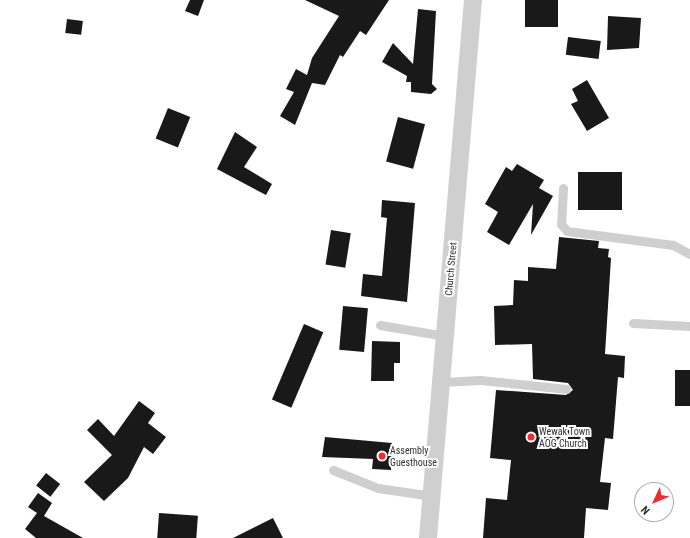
<!DOCTYPE html>
<html>
<head>
<meta charset="utf-8">
<style>
  body { margin:0 }
  #map { position:relative; width:690px; height:538px; overflow:hidden; background:#fff; font-family:"Roboto Condensed",sans-serif }
  div>[style] { position:absolute }
  [style*='--x'] { left:calc(var(--x)*1px); top:calc(var(--y)*1px); width:calc(var(--w)*1px); rotate:calc(var(--a)*1deg) }
  .building>* { inset:0; background:#191919; transform-origin:0 0 }
  .lane>* { height:9px; margin:-4.5px; padding:0 4.5px; transform-origin:4.5px; border-radius:4.5px; background:#cfcfcf }
  .street>* { height:18px; margin:-9px; padding:0 9px; transform-origin:9px; border-radius:9px; background:#cfcfcf }
  .dots>* { width:11px; height:11px; translate:-50% -50%; box-sizing:border-box; border:2px solid #fff; border-radius:50% }
  span { translate:-50% -50%; white-space:nowrap; text-align:center; line-height:1.15; -webkit-text-stroke:4px #fff; paint-order:stroke }
  .street-label { font-size:10px; color:#323232 }
  .poi-label { font-size:10px; color:#323232 }
  .left { translate:0 -50%; text-align:left }
  .north { position:absolute; left:634px; top:482px; width:40px; height:40px; box-sizing:border-box; background:#fff; border:1px solid #adadad; border-radius:50%; rotate:226deg; font-size:11px; font-weight:700; line-height:16px; text-align:center; color:#323232 }
  .north::after { content:''; display:block; margin:auto; width:14px; height:18px; background:#f5272f; clip-path:polygon(50% 0,100% 100%,50% 72%,0 100%) }
</style>
</head>
<body>
<div id="map">
  <div class="building">
    <i style="clip-path:polygon(190px 0,204px 0,198px 16px,185px 11px)"></i>
    <i style="clip-path:polygon(305px 0,389px 0,366px 35px,360px 31px,343px 57px,340px 55px,325px 85px,312px 83px,295px 125px,280px 116px,294px 92px,286px 89px,296px 69px,307px 75px,312px 58px,339px 16px)"></i>
    <i style="left:525px;top:0;width:33px;height:27px"></i>
    <i style="clip-path:polygon(418px 9px,436px 11px,432px 84px,437px 89px,431px 94px,411px 92px,411px 82px,406px 82px,407px 76px,382px 62px,393px 43px,413px 64px)"></i>
    <i style="clip-path:polygon(608px 16px,641px 18px,639px 48px,607px 50px)"></i>
    <i style="left:67px;top:19px;width:16px;height:14px;rotate:7deg"></i>
    <i style="left:568px;top:37px;width:33px;height:18px;rotate:7deg"></i>
    <i style="clip-path:polygon(587px 80px,609px 118px,587px 131px,571px 104px,578px 101px,572px 89px)"></i>
    <i style="left:168px;top:108px;width:24px;height:33px;rotate:22deg"></i>
    <i style="left:398px;top:117px;width:28px;height:46px;rotate:15deg"></i>
    <i style="clip-path:polygon(235px 132px,257px 147px,244px 167px,272px 184px,266px 195px,217px 169px)"></i>
    <i style="clip-path:polygon(517px 164px,544px 180px,539px 188px,553px 196px,531px 235px,533px 204px,509px 245px,487px 232px,498px 212px,485px 204px,506px 167px,512px 171px)"></i>
    <i style="left:622px;top:172px;width:38px;height:44px;rotate:90deg"></i>
    <i style="clip-path:polygon(382px 200px,415px 203px,407px 302px,361px 296px,363px 274px,382px 276px,387px 218px,381px 217px)"></i>
    <i style="left:331px;top:230px;width:20px;height:35px;rotate:9deg"></i>
    <i style="clip-path:polygon(559px 237px,599px 241px,598px 248px,609px 249px,608px 257px,611px 258px,605px 354px,625px 356px,624px 378px,618px 377px,613px 439px,605px 438px,600px 482px,611px 483px,608px 510px,586px 508px,584px 538px,483px 538px,486px 498px,507px 500px,511px 460px,490px 458px,496px 390px,566px 395px,573px 390px,568px 383px,533px 379px,532px 344px,495px 345px,494px 306px,513px 305px,514px 280px,528px 281px,528px 267px,556px 269px)"></i>
    <i style="left:343px;top:306px;width:25px;height:44px;rotate:5deg"></i>
    <i style="left:304px;top:324px;width:21px;height:82px;rotate:23deg"></i>
    <i style="clip-path:polygon(372px 341px,400px 342px,400px 363px,394px 363px,394px 381px,371px 381px)"></i>
    <i style="left:675px;top:370px;width:15px;height:36px"></i>
    <i style="clip-path:polygon(139px 401px,155px 413px,148px 423px,166px 437px,153px 454px,144px 447px,128px 478px,104px 501px,84px 482px,112px 455px,87px 430px,98px 419px,114px 436px)"></i>
    <i style="clip-path:polygon(325px 437px,392px 443px,391px 470px,372px 469px,373px 459px,322px 457px)"></i>
    <i style="left:46px;top:473px;width:18px;height:16px;rotate:38deg"></i>
    <i style="clip-path:polygon(38px 493px,52px 503px,44px 516px,83px 538px,36px 538px,25px 529px,37px 513px,28px 507px)"></i>
    <i style="left:159px;top:513px;width:39px;height:25px;rotate:4deg"></i>
    <i style="clip-path:polygon(273px 518px,283px 538px,233px 538px)"></i>
  </div>
  <div class="lane">
    <i style="--x:563;--y:188;--w:36;--a:93"></i>
    <i style="--x:561;--y:224;--w:9;--a:49"></i>
    <i style="--x:567;--y:231;--w:107;--a:7.5"></i>
    <i style="--x:673;--y:245;--w:19;--a:28"></i>
    <i style="--x:633;--y:323;--w:57;--a:3"></i>
    <i style="--x:380;--y:325;--w:66;--a:9.6"></i>
    <i style="--x:441;--y:382;--w:39;--a:-3"></i>
    <i style="--x:480;--y:380;--w:87;--a:5.9"></i>
    <i style="--x:333;--y:470;--w:48;--a:21.8"></i>
    <i style="--x:378;--y:488;--w:55;--a:8.4"></i>
  </div>
  <div class="street">
    <i style="--x:428;--y:538;--w:540;--a:-85.22"></i>
  </div>
  <div class="dots">
    <i style="left:531px;top:437px;background:#f5272f"></i>
    <i style="left:382px;top:456px;background:#f5272f"></i>
  </div>
  <div class="street-label">
    <span style="left:451px;top:269px;rotate:-85deg">Church Street</span>
  </div>
  <div class="poi-label">
    <span class="left" style="left:539px;top:437px">Wewak Town<br>AOG Church</span>
    <span class="left" style="left:390px;top:456px">Assembly<br>Guesthouse</span>
  </div>
  <div class="north">N</div>
</div>
</body>
</html>
